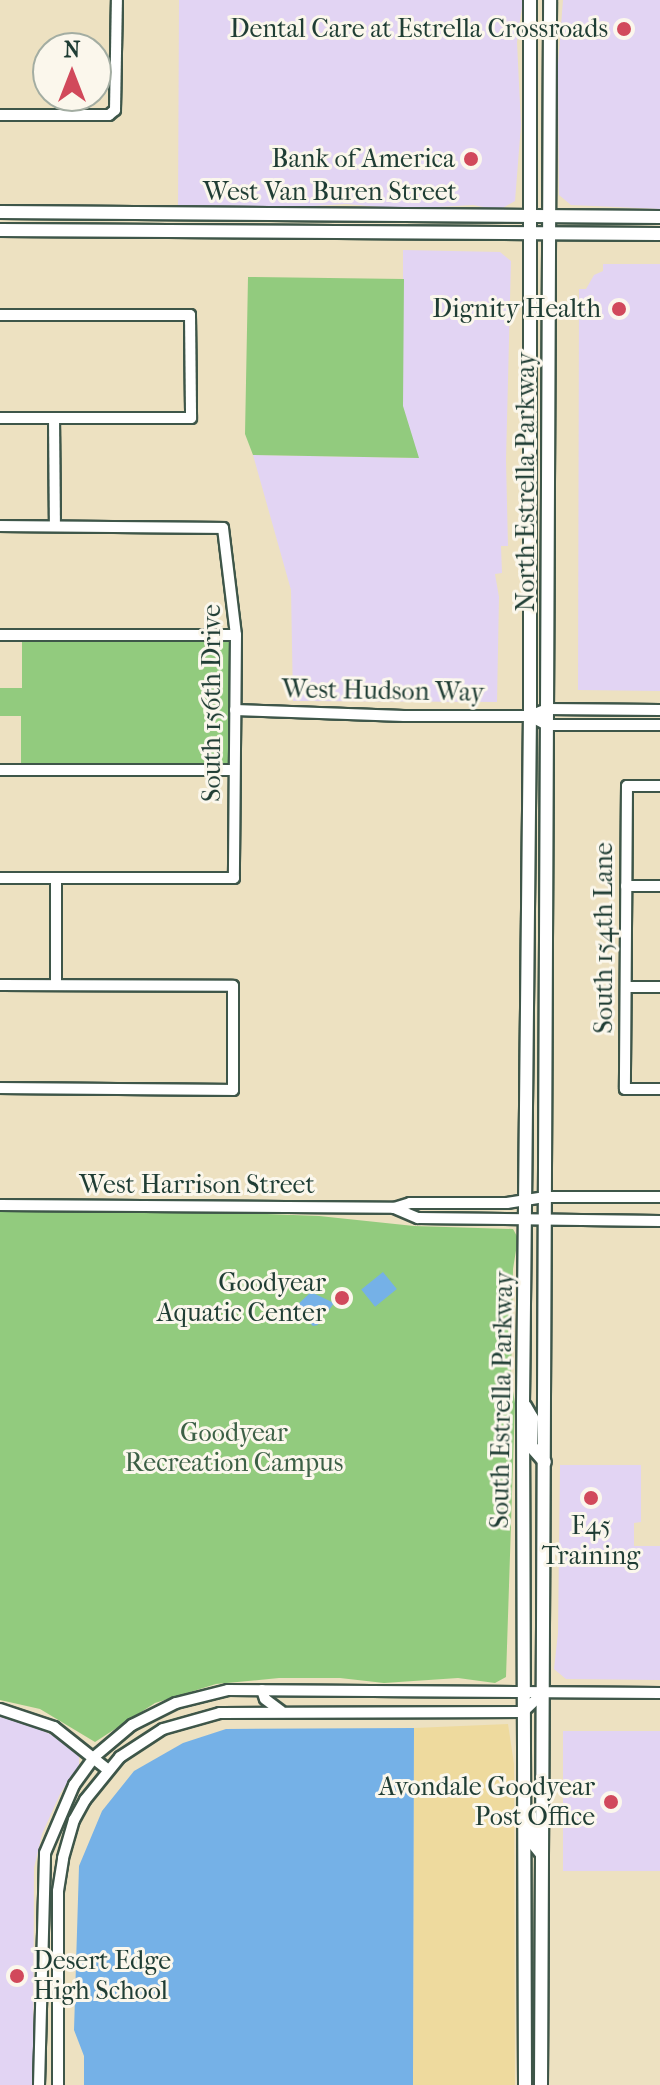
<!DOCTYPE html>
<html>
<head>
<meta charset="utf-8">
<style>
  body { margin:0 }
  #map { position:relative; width:660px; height:2085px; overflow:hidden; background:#ede1c1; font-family:"IM FELL French Canon",serif }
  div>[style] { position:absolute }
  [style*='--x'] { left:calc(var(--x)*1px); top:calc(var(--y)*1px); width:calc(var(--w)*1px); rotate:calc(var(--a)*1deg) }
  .built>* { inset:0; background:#e2d4f3; transform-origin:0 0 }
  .green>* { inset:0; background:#92cb7e }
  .sand>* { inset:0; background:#eeda9e }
  .water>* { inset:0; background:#75b1e7; transform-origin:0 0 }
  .roads { filter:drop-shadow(2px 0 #3e5649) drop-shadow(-2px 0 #3e5649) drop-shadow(0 2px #3e5649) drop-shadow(0 -2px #3e5649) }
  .minor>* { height:10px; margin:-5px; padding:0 5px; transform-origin:5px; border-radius:5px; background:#fff }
  .major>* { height:12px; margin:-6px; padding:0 6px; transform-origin:6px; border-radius:6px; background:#fff }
  .dots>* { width:22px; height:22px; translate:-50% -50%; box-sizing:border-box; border:4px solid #fbf7ec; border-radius:50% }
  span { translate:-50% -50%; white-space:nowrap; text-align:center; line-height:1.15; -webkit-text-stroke:6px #fbf7ec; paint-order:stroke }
  .poi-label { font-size:26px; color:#1f3d34 }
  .right { translate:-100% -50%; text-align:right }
  .left { translate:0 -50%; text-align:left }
  .street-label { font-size:26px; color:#1f3d34 }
  .park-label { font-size:26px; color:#3c6046 }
  .north { position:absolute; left:32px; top:32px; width:80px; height:80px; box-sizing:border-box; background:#fbf7ec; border:2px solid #a3ada2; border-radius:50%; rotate:0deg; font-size:22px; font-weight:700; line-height:32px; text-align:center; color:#1f3d34 }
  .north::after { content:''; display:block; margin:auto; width:28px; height:36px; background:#d1495b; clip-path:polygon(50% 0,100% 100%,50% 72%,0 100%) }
</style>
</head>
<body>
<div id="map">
  <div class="built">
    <i style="clip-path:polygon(179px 0,523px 0,517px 42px,521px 125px,515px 201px,499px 210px,473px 205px,402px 209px,346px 204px,280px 208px,178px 207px)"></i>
    <i style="clip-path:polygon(563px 0,660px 0,660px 209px,571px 205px,559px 195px,558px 65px)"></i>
    <i style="clip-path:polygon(403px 250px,500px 252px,511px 261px,506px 460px,508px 546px,501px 546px,502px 573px,495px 574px,499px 597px,497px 702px,293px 701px,291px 590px,253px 455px,418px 458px,403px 407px)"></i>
    <i style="clip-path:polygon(603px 264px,660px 264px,660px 691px,578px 690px,579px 289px,586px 289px,594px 275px,603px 271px)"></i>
    <i style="clip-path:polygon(560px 1465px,641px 1465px,641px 1522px,634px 1523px,634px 1546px,660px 1546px,660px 1680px,566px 1679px,554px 1669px,558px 1633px)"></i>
    <i style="clip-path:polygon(0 1717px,27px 1723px,58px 1738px,79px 1755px,79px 1765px,60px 1794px,42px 1834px,34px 1868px,33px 2085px,0 2085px)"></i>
    <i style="left:563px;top:1731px;width:97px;height:140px"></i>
  </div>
  <div class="green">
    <i style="clip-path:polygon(248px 277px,404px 279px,403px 406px,419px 458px,253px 455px,245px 434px)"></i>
    <i style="clip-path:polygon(229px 640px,229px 764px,21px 764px,21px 716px,0 716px,0 688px,22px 688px,22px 641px)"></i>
    <i style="clip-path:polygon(0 1204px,319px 1216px,414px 1226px,513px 1229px,518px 1238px,513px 1269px,511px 1379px,515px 1403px,506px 1677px,495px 1683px,458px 1678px,384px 1683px,340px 1678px,279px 1678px,216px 1684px,155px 1703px,95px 1742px,40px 1709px,0 1700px)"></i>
  </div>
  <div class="sand">
    <i style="clip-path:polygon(508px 1724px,514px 1764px,515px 2085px,413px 2085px,414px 1728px)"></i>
  </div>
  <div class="water">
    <i style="left:383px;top:1272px;width:22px;height:28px;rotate:51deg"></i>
    <i style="clip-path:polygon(311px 1292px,334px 1303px,327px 1313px,317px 1312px,318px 1325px,313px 1326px,304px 1318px,294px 1317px,294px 1308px)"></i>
    <i style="clip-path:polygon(414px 1728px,413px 2085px,84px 2085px,84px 2056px,74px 2030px,79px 1866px,102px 1811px,134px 1771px,183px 1743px,226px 1729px)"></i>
  </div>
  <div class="roads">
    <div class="minor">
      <i style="--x:0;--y:115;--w:109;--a:0"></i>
      <i style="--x:109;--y:115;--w:8;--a:-40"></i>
      <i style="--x:115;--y:110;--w:110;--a:-89"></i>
      <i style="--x:0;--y:315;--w:190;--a:0"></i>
      <i style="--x:190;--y:315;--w:103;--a:89.4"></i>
      <i style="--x:191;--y:418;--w:191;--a:180"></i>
      <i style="--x:54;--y:418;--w:108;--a:89.5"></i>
      <i style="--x:0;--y:526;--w:223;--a:0.5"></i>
      <i style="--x:223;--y:528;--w:108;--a:83.1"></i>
      <i style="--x:236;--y:635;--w:243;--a:90.5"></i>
      <i style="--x:234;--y:878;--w:234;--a:180"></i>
      <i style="--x:0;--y:635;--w:236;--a:0"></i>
      <i style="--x:235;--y:710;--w:169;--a:2"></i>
      <i style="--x:404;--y:716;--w:126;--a:0"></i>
      <i style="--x:530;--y:716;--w:18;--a:-22"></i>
      <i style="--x:547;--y:709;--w:113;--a:0.5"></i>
      <i style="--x:530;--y:716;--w:19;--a:28"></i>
      <i style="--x:547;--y:725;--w:113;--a:0"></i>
      <i style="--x:0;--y:770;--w:234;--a:0"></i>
      <i style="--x:660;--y:786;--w:33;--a:180"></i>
      <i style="--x:627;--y:786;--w:303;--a:90.4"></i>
      <i style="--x:625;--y:1089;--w:35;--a:0"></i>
      <i style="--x:626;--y:886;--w:34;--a:0"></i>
      <i style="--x:0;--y:985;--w:233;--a:0.2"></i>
      <i style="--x:233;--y:986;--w:104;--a:90"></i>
      <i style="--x:233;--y:1090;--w:233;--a:-179.5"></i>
      <i style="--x:56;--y:985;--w:107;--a:-90"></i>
      <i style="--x:627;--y:987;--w:33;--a:0"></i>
      <i style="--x:0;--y:1205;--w:394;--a:0.4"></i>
      <i style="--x:394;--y:1208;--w:17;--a:-17"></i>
      <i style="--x:410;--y:1203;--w:97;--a:0"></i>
      <i style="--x:507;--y:1203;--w:39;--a:-9"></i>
      <i style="--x:546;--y:1197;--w:114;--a:0"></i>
      <i style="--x:394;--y:1208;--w:26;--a:23"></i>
      <i style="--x:418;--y:1218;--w:242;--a:0.7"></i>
      <i style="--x:262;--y:1690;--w:9;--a:72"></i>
      <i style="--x:265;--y:1699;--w:20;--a:37"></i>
      <i style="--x:0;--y:1709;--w:57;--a:18.4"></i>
      <i style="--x:54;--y:1727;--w:68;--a:38.4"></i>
      <i style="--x:39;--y:2085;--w:232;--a:-88.5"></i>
      <i style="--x:45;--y:1853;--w:74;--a:-66.9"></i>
      <i style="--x:74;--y:1785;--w:34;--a:-54"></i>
      <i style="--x:94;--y:1757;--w:50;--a:-40.1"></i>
      <i style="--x:132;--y:1725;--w:49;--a:-26.6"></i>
      <i style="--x:176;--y:1703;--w:54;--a:-14"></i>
      <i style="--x:228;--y:1690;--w:432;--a:0.4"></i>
      <i style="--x:58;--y:2085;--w:194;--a:-90"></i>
      <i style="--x:58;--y:1891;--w:33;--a:-81"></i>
      <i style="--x:63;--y:1858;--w:40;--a:-74"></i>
      <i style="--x:74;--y:1820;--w:23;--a:-61"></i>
      <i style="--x:85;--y:1800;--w:55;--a:-50.9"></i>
      <i style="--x:120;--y:1757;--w:51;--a:-33.1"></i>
      <i style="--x:163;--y:1729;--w:59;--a:-15.7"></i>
      <i style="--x:220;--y:1713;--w:303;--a:-0.2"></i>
      <i style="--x:523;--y:1712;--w:29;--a:-44"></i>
    </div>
    <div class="major">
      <i style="--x:0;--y:212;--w:660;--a:0.43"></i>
      <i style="--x:0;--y:230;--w:660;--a:0.35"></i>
      <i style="--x:525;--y:1406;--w:14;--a:60"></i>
      <i style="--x:532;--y:1418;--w:28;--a:92"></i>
      <i style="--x:531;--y:1446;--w:21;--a:49"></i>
      <i style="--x:530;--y:1814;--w:29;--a:84"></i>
      <i style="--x:533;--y:1843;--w:14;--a:51"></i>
      <i style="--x:525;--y:2085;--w:682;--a:-90.17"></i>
      <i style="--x:523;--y:1403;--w:687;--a:-89.42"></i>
      <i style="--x:530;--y:716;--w:716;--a:-90"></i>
      <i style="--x:541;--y:2085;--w:2085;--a:-89.75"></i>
    </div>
  </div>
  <div class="dots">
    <i style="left:624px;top:29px;background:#d1495b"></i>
    <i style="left:471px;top:159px;background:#d1495b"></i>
    <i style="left:619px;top:309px;background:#d1495b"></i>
    <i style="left:342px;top:1298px;background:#d1495b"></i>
    <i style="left:591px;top:1498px;background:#d1495b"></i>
    <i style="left:611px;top:1802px;background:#d1495b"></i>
    <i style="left:17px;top:1976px;background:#d1495b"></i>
  </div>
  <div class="poi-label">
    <span class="right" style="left:608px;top:29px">Dental Care at Estrella Crossroads</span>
    <span class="right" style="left:455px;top:159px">Bank of America</span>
    <span class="right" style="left:601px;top:309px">Dignity Health</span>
    <span class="right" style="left:326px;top:1298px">Goodyear<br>Aquatic Center</span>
    <span style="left:591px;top:1541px">F45<br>Training</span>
    <span class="right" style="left:595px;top:1802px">Avondale Goodyear<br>Post Office</span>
    <span class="left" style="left:33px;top:1976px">Desert Edge<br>High School</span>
  </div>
  <div class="street-label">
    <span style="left:330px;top:192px">West Van Buren Street</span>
    <span style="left:526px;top:482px;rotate:-90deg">North Estrella Parkway</span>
    <span style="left:383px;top:691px;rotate:1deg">West Hudson Way</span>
    <span style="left:212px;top:703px;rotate:-90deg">South 156th Drive</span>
    <span style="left:604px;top:938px;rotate:-90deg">South 154th Lane</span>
    <span style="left:197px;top:1185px">West Harrison Street</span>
    <span style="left:502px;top:1400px;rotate:-89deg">South Estrella Parkway</span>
  </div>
  <div class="park-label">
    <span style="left:234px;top:1448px">Goodyear<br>Recreation Campus</span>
  </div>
  <div class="north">N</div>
</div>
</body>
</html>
